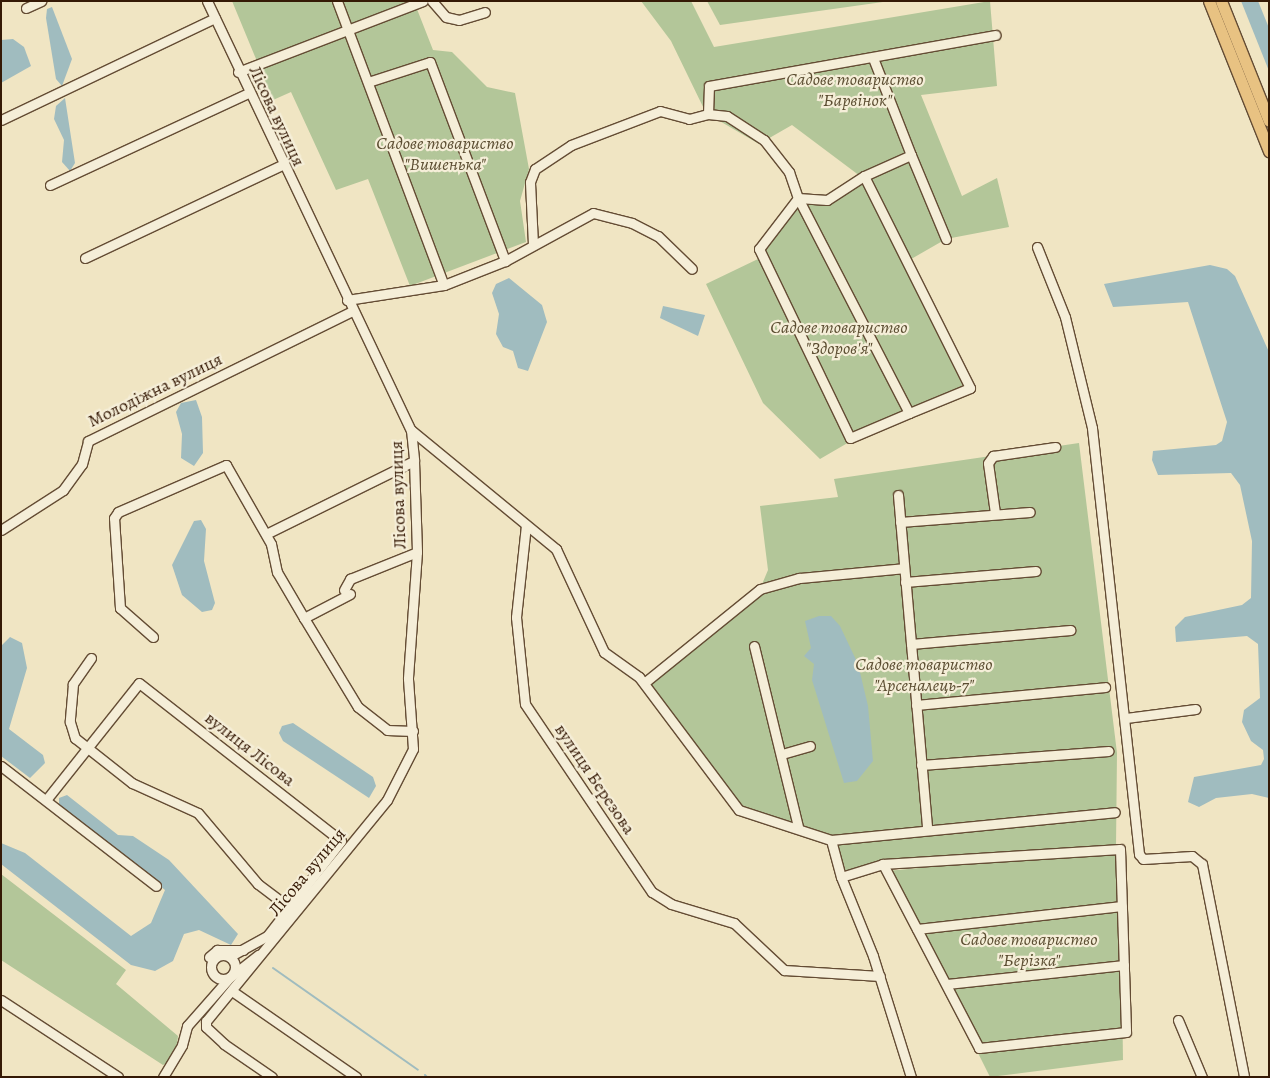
<!DOCTYPE html>
<html>
<head>
<meta charset="utf-8">
<style>
  body { margin:0 }
  #map { position:relative; width:1270px; height:1078px; overflow:hidden; background:#f0e5c3; font-family:Alegreya,serif }
  div>[style] { position:absolute }
  [style*='--x'] { left:calc(var(--x)*1px); top:calc(var(--y)*1px); width:calc(var(--w)*1px); rotate:calc(var(--a)*1deg) }
  .green>* { inset:0; background:#b3c699 }
  .water>* { inset:0; background:#a0bcbf }
  .stream>* { height:2px; margin:-1px; padding:0 1px; transform-origin:1px; border-radius:1px; background:#a0bcbf }
  .roads { filter:drop-shadow(1px 0 #644c34) drop-shadow(-1px 0 #644c34) drop-shadow(0 1px #644c34) drop-shadow(0 -1px #644c34) }
  .minor>* { height:9px; margin:-4.5px; padding:0 4.5px; transform-origin:4.5px; border-radius:4.5px; background:#f5eed8 }
  .minor>.ring { margin:-4.5px; padding:0; box-sizing:content-box; background:none; border:9px solid #f5eed8; border-radius:50% }
  .major>* { height:11px; margin:-5.5px; padding:0 5.5px; transform-origin:5.5px; border-radius:5.5px; background:#e8c282 }
  span { translate:-50% -50%; white-space:nowrap; text-align:center; line-height:1.15; -webkit-text-stroke:4.5px #f5eed8; paint-order:stroke }
  .park-label { font-size:18px; color:#5b4d31; font-style:italic }
  .street-label { font-size:18px; color:#351905 }
  .frame { position:absolute; inset:0; border:2px solid #351905; pointer-events:none }
</style>
</head>
<body>
<div id="map">
  <div class="green">
    <i style="clip-path:polygon(232px 1px,423px 1px,415px 4px,433px 50px,452px 52px,487px 87px,515px 93px,529px 169px,520px 201px,526px 242px,410px 286px,368px 179px,336px 190px,291px 92px,273px 100px)"></i>
    <i style="clip-path:polygon(641px 1px,691px 1px,714px 47px,990px 1px,997px 86px,921px 95px,962px 196px,997px 178px,1009px 227px,946px 239px,906px 262px,976px 391px,851px 441px,820px 459px,763px 403px,706px 284px,758px 259px,802px 198px,826px 204px,864px 179px,792px 125px,759px 144px,706px 113px,671px 41px)"></i>
    <i style="clip-path:polygon(707px 1px,890px 1px,720px 25px)"></i>
    <i style="clip-path:polygon(1079px 443px,1117px 753px,1116px 847px,883px 864px,841px 877px,831px 840px,739px 810px,644px 683px,760px 589px,768px 570px,760px 506px,838px 497px,834px 479px)"></i>
    <i style="clip-path:polygon(1120px 849px,1123px 1060px,990px 1077px,887px 871px)"></i>
    <i style="clip-path:polygon(1px 874px,126px 970px,116px 984px,178px 1036px,175px 1058px,163px 1065px,1px 960px)"></i>
  </div>
  <div class="water">
    <i style="clip-path:polygon(1241px 1px,1258px 1px,1269px 28px,1269px 71px)"></i>
    <i style="clip-path:polygon(52px 7px,72px 59px,62px 86px,56px 79px,46px 18px,47px 9px)"></i>
    <i style="clip-path:polygon(13px 39px,24px 47px,31px 66px,1px 83px,1px 40px)"></i>
    <i style="clip-path:polygon(65px 98px,75px 163px,70px 171px,62px 162px,64px 140px,54px 119px,56px 106px)"></i>
    <i style="clip-path:polygon(1210px 265px,1227px 269px,1235px 276px,1269px 352px,1269px 798px,1252px 794px,1216px 798px,1199px 807px,1188px 802px,1194px 777px,1261px 765px,1264px 759px,1263px 750px,1251px 741px,1242px 722px,1244px 710px,1260px 698px,1258px 644px,1247px 636px,1176px 642px,1175px 627px,1185px 617px,1242px 605px,1251px 598px,1252px 541px,1240px 485px,1231px 473px,1158px 475px,1152px 460px,1153px 451px,1216px 445px,1222px 441px,1227px 422px,1188px 302px,1113px 307px,1104px 284px)"></i>
    <i style="clip-path:polygon(509px 278px,542px 305px,547px 322px,528px 371px,518px 368px,513px 351px,503px 347px,496px 334px,499px 314px,492px 293px,496px 284px)"></i>
    <i style="clip-path:polygon(663px 306px,705px 315px,698px 336px,660px 318px)"></i>
    <i style="clip-path:polygon(196px 400px,202px 417px,203px 453px,194px 466px,181px 458px,182px 434px,176px 412px,181px 403px)"></i>
    <i style="clip-path:polygon(201px 520px,206px 529px,204px 561px,215px 603px,212px 610px,202px 612px,182px 595px,172px 565px,194px 521px)"></i>
    <i style="clip-path:polygon(819px 616px,831px 616px,840px 626px,858px 664px,868px 706px,873px 761px,857px 781px,844px 783px,812px 680px,814px 664px,804px 656px,811px 648px,805px 621px)"></i>
    <i style="clip-path:polygon(10px 637px,22px 643px,27px 668px,9px 729px,43px 755px,45px 763px,30px 778px,1px 756px,1px 646px)"></i>
    <i style="clip-path:polygon(293px 723px,373px 777px,376px 786px,369px 798px,283px 741px,279px 733px,282px 726px)"></i>
    <i style="clip-path:polygon(67px 795px,118px 835px,133px 836px,169px 860px,238px 934px,231px 945px,199px 930px,184px 934px,173px 961px,155px 971px,131px 965px,1px 864px,1px 843px,25px 853px,131px 936px,151px 923px,165px 890px,59px 805px,59px 798px)"></i>
  </div>
  <div class="stream">
    <i style="--x:273;--y:968;--w:177;--a:35.1"></i>
    <i style="--x:425;--y:1075;--w:3;--a:45"></i>
  </div>
  <div class="roads">
    <div class="minor">
      <i style="--x:207;--y:1;--w:475;--a:64.6"></i>
      <i style="--x:411;--y:430;--w:31;--a:84"></i>
      <i style="--x:414;--y:461;--w:91;--a:88.1"></i>
      <i style="--x:417;--y:552;--w:127;--a:94.1"></i>
      <i style="--x:408;--y:679;--w:70;--a:85.9"></i>
      <i style="--x:413;--y:749;--w:57;--a:117"></i>
      <i style="--x:387;--y:800;--w:286;--a:129.3"></i>
      <i style="--x:206;--y:1021;--w:6;--a:90"></i>
      <i style="--x:206;--y:1027;--w:25;--a:43"></i>
      <i style="--x:224;--y:1044;--w:58;--a:34.5"></i>
      <i style="--x:337;--y:1;--w:303;--a:69.4"></i>
      <i style="--x:432;--y:1;--w:21;--a:49"></i>
      <i style="--x:446;--y:17;--w:13;--a:13"></i>
      <i style="--x:459;--y:20;--w:27;--a:-17"></i>
      <i style="--x:26;--y:8;--w:17;--a:-25"></i>
      <i style="--x:873;--y:58;--w:104;--a:68.6"></i>
      <i style="--x:911;--y:155;--w:51;--a:155.9"></i>
      <i style="--x:864;--y:176;--w:237;--a:63.4"></i>
      <i style="--x:970;--y:388;--w:66;--a:157.7"></i>
      <i style="--x:238;--y:72;--w:198;--a:-21"></i>
      <i style="--x:368;--y:82;--w:65;--a:-17.9"></i>
      <i style="--x:430;--y:62;--w:213;--a:69.3"></i>
      <i style="--x:708;--y:114;--w:19;--a:6"></i>
      <i style="--x:727;--y:116;--w:44;--a:33"></i>
      <i style="--x:764;--y:140;--w:41;--a:52"></i>
      <i style="--x:789;--y:172;--w:28;--a:71"></i>
      <i style="--x:798;--y:198;--w:242;--a:62.7"></i>
      <i style="--x:909;--y:413;--w:64;--a:157"></i>
      <i style="--x:850;--y:438;--w:210;--a:-115.7"></i>
      <i style="--x:759;--y:249;--w:64;--a:-52.6"></i>
      <i style="--x:798;--y:198;--w:29;--a:4"></i>
      <i style="--x:827;--y:200;--w:44;--a:-33"></i>
      <i style="--x:1;--y:120;--w:237;--a:-25.5"></i>
      <i style="--x:911;--y:155;--w:91;--a:67.4"></i>
      <i style="--x:50;--y:185;--w:218;--a:-24.9"></i>
      <i style="--x:533;--y:244;--w:62;--a:-92.8"></i>
      <i style="--x:530;--y:182;--w:14;--a:-69"></i>
      <i style="--x:535;--y:169;--w:43;--a:-33.7"></i>
      <i style="--x:571;--y:145;--w:95;--a:-20.9"></i>
      <i style="--x:660;--y:111;--w:30;--a:15"></i>
      <i style="--x:689;--y:119;--w:20;--a:-15"></i>
      <i style="--x:708;--y:114;--w:28;--a:-88"></i>
      <i style="--x:709;--y:86;--w:291;--a:-10.1"></i>
      <i style="--x:1037;--y:247;--w:75;--a:68.2"></i>
      <i style="--x:1065;--y:317;--w:114;--a:76.3"></i>
      <i style="--x:1092;--y:428;--w:429;--a:83.7"></i>
      <i style="--x:1139;--y:854;--w:6;--a:51"></i>
      <i style="--x:1143;--y:859;--w:49;--a:-3.5"></i>
      <i style="--x:1192;--y:856;--w:13;--a:39"></i>
      <i style="--x:1202;--y:864;--w:217;--a:78.8"></i>
      <i style="--x:85;--y:258;--w:218;--a:-25.3"></i>
      <i style="--x:347;--y:300;--w:98;--a:-8.8"></i>
      <i style="--x:444;--y:285;--w:66;--a:-21.5"></i>
      <i style="--x:505;--y:261;--w:100;--a:-28.6"></i>
      <i style="--x:593;--y:213;--w:40;--a:14.4"></i>
      <i style="--x:632;--y:223;--w:29;--a:27"></i>
      <i style="--x:658;--y:236;--w:47;--a:44.1"></i>
      <i style="--x:411;--y:430;--w:188;--a:39.4"></i>
      <i style="--x:556;--y:549;--w:114;--a:65"></i>
      <i style="--x:604;--y:652;--w:43;--a:35.5"></i>
      <i style="--x:639;--y:677;--w:166;--a:53.1"></i>
      <i style="--x:739;--y:810;--w:97;--a:18.1"></i>
      <i style="--x:831;--y:840;--w:285;--a:-5.6"></i>
      <i style="--x:898;--y:495;--w:334;--a:85"></i>
      <i style="--x:995;--y:513;--w:50;--a:-98"></i>
      <i style="--x:988;--y:463;--w:9;--a:-54"></i>
      <i style="--x:993;--y:456;--w:63;--a:-8.3"></i>
      <i style="--x:900;--y:522;--w:130;--a:-4.4"></i>
      <i style="--x:526;--y:525;--w:93;--a:96.2"></i>
      <i style="--x:516;--y:617;--w:87;--a:84.1"></i>
      <i style="--x:525;--y:704;--w:227;--a:56"></i>
      <i style="--x:652;--y:892;--w:22;--a:32"></i>
      <i style="--x:671;--y:904;--w:66;--a:16.8"></i>
      <i style="--x:734;--y:923;--w:69;--a:43.2"></i>
      <i style="--x:784;--y:970;--w:96;--a:3.6"></i>
      <i style="--x:1;--y:530;--w:74;--a:-32.8"></i>
      <i style="--x:63;--y:490;--w:32;--a:-54"></i>
      <i style="--x:82;--y:464;--w:24;--a:-75"></i>
      <i style="--x:88;--y:441;--w:294;--a:-26.2"></i>
      <i style="--x:266;--y:534;--w:165;--a:-26.3"></i>
      <i style="--x:905;--y:582;--w:131;--a:-4.8"></i>
      <i style="--x:344;--y:590;--w:13;--a:-61"></i>
      <i style="--x:350;--y:579;--w:72;--a:-21.9"></i>
      <i style="--x:350;--y:594;--w:52;--a:152.4"></i>
      <i style="--x:304;--y:618;--w:104;--a:58.8"></i>
      <i style="--x:358;--y:707;--w:37;--a:38"></i>
      <i style="--x:387;--y:730;--w:26;--a:2"></i>
      <i style="--x:153;--y:637;--w:44;--a:-138.7"></i>
      <i style="--x:120;--y:608;--w:90;--a:-93.8"></i>
      <i style="--x:114;--y:518;--w:7;--a:-56"></i>
      <i style="--x:118;--y:512;--w:118;--a:-23.5"></i>
      <i style="--x:226;--y:465;--w:91;--a:60.3"></i>
      <i style="--x:271;--y:544;--w:29;--a:78"></i>
      <i style="--x:277;--y:572;--w:53;--a:59.6"></i>
      <i style="--x:911;--y:644;--w:160;--a:-5"></i>
      <i style="--x:754;--y:646;--w:186;--a:76.3"></i>
      <i style="--x:91;--y:658;--w:32;--a:125"></i>
      <i style="--x:73;--y:684;--w:38;--a:95"></i>
      <i style="--x:70;--y:722;--w:17;--a:73"></i>
      <i style="--x:75;--y:738;--w:73;--a:38.3"></i>
      <i style="--x:132;--y:783;--w:72;--a:24.4"></i>
      <i style="--x:198;--y:813;--w:93;--a:49.8"></i>
      <i style="--x:258;--y:884;--w:40;--a:37"></i>
      <i style="--x:644;--y:683;--w:149;--a:-39"></i>
      <i style="--x:760;--y:589;--w:41;--a:-15.8"></i>
      <i style="--x:799;--y:578;--w:105;--a:-5.4"></i>
      <i style="--x:916;--y:705;--w:190;--a:-5.4"></i>
      <i style="--x:1126;--y:718;--w:70;--a:-7.4"></i>
      <i style="--x:782;--y:754;--w:29;--a:-16"></i>
      <i style="--x:921;--y:765;--w:188;--a:-4.3"></i>
      <i style="--x:1;--y:766;--w:196;--a:37.7"></i>
      <i style="--x:46;--y:800;--w:149;--a:-51.5"></i>
      <i style="--x:139;--y:683;--w:256;--a:38"></i>
      <i style="--x:341;--y:841;--w:120;--a:127.9"></i>
      <i style="--x:267;--y:936;--w:43;--a:151.1"></i>
      <i style="--x:831;--y:840;--w:38;--a:75"></i>
      <i style="--x:841;--y:877;--w:44;--a:-17.2"></i>
      <i style="--x:883;--y:864;--w:237;--a:-3.6"></i>
      <i style="--x:1120;--y:849;--w:183;--a:88.1"></i>
      <i style="--x:1126;--y:1032;--w:148;--a:173.8"></i>
      <i style="--x:979;--y:1048;--w:208;--a:-117.6"></i>
      <i style="--x:841;--y:877;--w:85;--a:67.9"></i>
      <i style="--x:873;--y:956;--w:127;--a:72.6"></i>
      <i style="--x:917;--y:929;--w:206;--a:-6.4"></i>
      <i class="ring" style="left:211px;top:955px;width:15px;height:15px"></i>
      <i style="--x:209;--y:957;--w:11;--a:-41"></i>
      <i style="--x:217;--y:950;--w:26;--a:0"></i>
      <i style="--x:947;--y:984;--w:178;--a:-6.1"></i>
      <i style="--x:232;--y:991;--w:151;--a:34.7"></i>
      <i style="--x:1;--y:1000;--w:140;--a:33.3"></i>
      <i style="--x:1178;--y:1020;--w:62;--a:67.2"></i>
      <i style="--x:163;--y:1077;--w:37;--a:-59"></i>
      <i style="--x:182;--y:1045;--w:20;--a:-75"></i>
      <i style="--x:187;--y:1026;--w:65;--a:-48.7"></i>
      <i style="--x:230;--y:977;--w:36;--a:-38"></i>
    </div>
    <div class="major">
      <i style="--x:1209;--y:1;--w:162;--a:68.2"></i>
      <i style="--x:1221;--y:1;--w:129;--a:68.2"></i>
    </div>
  </div>
  <div class="park-label">
    <span style="left:855px;top:90px">Садове товариство<br>"Барвінок"</span>
    <span style="left:445px;top:154px">Садове товариство<br>"Вишенька"</span>
    <span style="left:839px;top:338px">Садове товариство<br>"Здоров'я"</span>
    <span style="left:924px;top:675px">Садове товариство<br>"Арсеналець-7"</span>
    <span style="left:1029px;top:950px">Садове товариство<br>"Берізка"</span>
  </div>
  <div class="street-label">
    <span style="left:277px;top:116px;rotate:65deg">Лісова вулиця</span>
    <span style="left:155px;top:390px;rotate:-26deg">Молодіжна вулиця</span>
    <span style="left:398px;top:495px;rotate:-92deg">Лісова вулиця</span>
    <span style="left:250px;top:749px;rotate:38deg">вулиця Лісова</span>
    <span style="left:595px;top:779px;rotate:56deg">вулиця Березова</span>
    <span style="left:307px;top:872px;rotate:-50deg">Лісова вулиця</span>
  </div>
  <div class="frame"></div>
</div>
</body>
</html>
